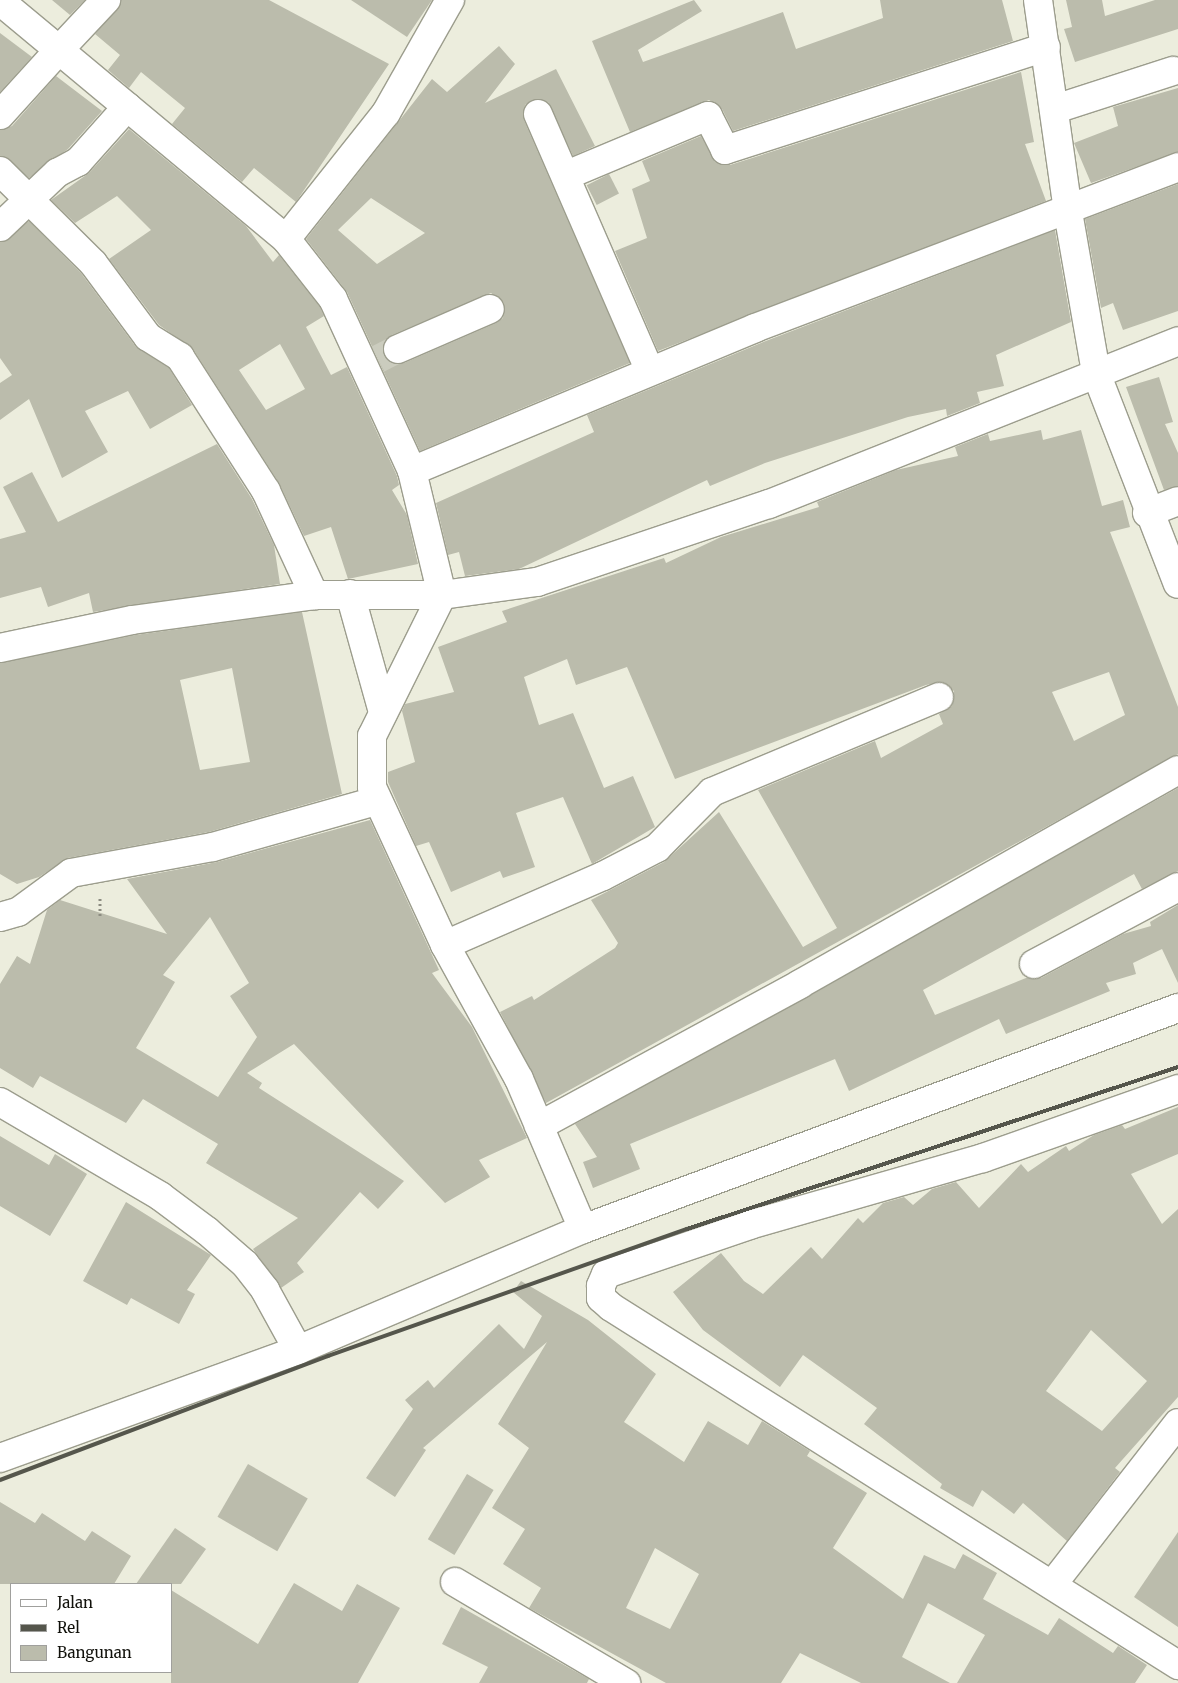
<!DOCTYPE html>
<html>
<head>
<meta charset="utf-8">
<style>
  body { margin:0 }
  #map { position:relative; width:1178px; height:1683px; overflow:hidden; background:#eceddd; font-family:Merriweather,serif }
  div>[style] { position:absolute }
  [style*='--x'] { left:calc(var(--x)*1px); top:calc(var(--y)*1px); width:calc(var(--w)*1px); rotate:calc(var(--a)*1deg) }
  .building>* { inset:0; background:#bbbcac; transform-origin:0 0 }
  .minor-tunnel>* { height:28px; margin-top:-14px; transform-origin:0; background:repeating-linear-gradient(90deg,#cbccbe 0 28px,transparent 0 42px) }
  .path>* { height:3px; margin-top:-1.5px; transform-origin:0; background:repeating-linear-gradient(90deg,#8c8c81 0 2.5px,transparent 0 5px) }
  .roads { filter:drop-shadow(1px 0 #9c9d8d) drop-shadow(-1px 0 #9c9d8d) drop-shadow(0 1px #9c9d8d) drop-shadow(0 -1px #9c9d8d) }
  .minor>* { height:28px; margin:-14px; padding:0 14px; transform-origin:14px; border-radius:14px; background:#fff }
  .rail>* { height:4px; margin:-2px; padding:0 2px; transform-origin:2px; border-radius:2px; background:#55564c }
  span { translate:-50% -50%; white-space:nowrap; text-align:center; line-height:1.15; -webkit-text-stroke:4px #fff; paint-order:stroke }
  .legend { position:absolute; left:10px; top:1583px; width:162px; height:90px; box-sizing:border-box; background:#fff; border:1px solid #a0a09d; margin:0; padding:6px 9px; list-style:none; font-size:15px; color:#11110b }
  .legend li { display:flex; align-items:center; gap:10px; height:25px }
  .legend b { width:25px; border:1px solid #a0a09d }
</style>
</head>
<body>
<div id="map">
  <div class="building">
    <i style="clip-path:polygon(52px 0,85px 0,70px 15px)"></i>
    <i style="clip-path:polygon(121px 0,269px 0,389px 64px,296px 202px,254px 168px,242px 182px,172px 124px,185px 108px,141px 72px,129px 88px,108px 70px,120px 55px,95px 34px)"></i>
    <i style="clip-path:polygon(351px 0,432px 0,407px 37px)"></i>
    <i style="clip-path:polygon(694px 0,702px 11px,638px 50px,643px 62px,783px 12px,796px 49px,883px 18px,880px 0,1002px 0,1013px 41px,733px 131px,722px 109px,709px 100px,630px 132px,592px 41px)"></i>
    <i style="clip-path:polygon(1066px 0,1102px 0,1105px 16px,1155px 0,1178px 0,1178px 29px,1075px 62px,1064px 29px,1072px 27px)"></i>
    <i style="clip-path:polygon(0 33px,32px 57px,0 92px)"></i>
    <i style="clip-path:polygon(evenodd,499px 46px,515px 64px,485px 103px,556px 69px,595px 146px,573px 156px,548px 102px,532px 100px,525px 105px,524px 120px,630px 363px,420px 451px,347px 292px,306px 239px,432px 79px,447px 92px,499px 46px,371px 198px,425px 233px,377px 264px,338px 230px,371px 198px,499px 46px,491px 293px,504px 303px,503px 318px,496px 323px,404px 363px,389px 362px,384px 356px,383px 347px,392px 335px,491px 293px)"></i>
    <i style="clip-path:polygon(1021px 72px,1034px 142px,1025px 144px,1046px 201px,658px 351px,615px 251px,647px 238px,632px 189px,650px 181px,642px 161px,701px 136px,715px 162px,730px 165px)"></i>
    <i style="clip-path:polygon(56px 76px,102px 111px,68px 149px,29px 178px,0 156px,0 130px,12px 126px)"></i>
    <i style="clip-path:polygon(1178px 88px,1178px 152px,1091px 183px,1074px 143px,1118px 126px,1113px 107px)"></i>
    <i style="clip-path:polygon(evenodd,129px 129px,246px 226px,273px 262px,279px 255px,320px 307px,324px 316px,306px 327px,331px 375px,347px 367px,397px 476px,399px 485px,392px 490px,407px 515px,418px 564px,348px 579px,331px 527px,304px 536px,279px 483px,193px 349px,159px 325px,109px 259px,151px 230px,117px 196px,75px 223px,51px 200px,89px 173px,129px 129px,280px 344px,305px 389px,266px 410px,239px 370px,280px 344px)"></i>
    <i style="left:609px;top:174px;width:22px;height:25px;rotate:63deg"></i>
    <i style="clip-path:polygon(1178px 184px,1178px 311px,1123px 330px,1113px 303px,1101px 308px,1085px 219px)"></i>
    <i style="clip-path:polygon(29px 221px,81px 273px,136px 347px,169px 368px,192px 405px,150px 429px,128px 391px,85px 411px,108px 452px,62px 478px,29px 399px,0 420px,0 383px,12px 375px,0 358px,0 242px)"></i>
    <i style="clip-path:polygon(1055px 230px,1071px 322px,996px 355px,1004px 386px,977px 392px,980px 403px,947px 416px,946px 409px,908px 417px,765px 463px,710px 486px,707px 480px,519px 569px,465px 576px,459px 552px,448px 555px,436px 503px,594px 432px,587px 415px,761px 343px)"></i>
    <i style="clip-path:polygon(1159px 377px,1173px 422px,1165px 424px,1178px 453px,1178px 486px,1164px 490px,1126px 387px)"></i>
    <i style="clip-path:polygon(evenodd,1041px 430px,1043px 440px,1081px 430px,1102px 506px,1123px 500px,1130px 527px,1110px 532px,1178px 707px,1178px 754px,546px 1103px,500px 1012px,532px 996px,534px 1000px,615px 948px,618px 943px,591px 900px,664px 862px,719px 812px,803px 947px,837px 928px,758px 790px,875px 741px,881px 758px,943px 724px,939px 714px,952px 706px,954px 691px,941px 682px,926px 685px,675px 779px,627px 667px,576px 685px,567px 659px,524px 677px,539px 725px,573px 713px,604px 788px,633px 776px,655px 827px,592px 864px,563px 797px,516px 813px,535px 867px,503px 878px,500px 871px,451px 892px,429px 842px,416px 846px,388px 782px,388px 772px,415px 762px,402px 711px,405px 704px,454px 692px,438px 647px,507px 622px,502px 611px,664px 558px,666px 563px,721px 537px,819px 507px,817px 502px,896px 470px,958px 456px,955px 447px,988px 434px,990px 441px,1041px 430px,1109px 672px,1125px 715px,1074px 741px,1052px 692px,1109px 672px)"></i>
    <i style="clip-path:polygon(217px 444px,252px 499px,274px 545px,280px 584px,93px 612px,89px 593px,48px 607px,41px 587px,0 598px,0 539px,26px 532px,3px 487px,32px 472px,58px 522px)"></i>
    <i style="clip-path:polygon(evenodd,302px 612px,342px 794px,209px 832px,68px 858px,39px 877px,17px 884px,0 874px,0 663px,135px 635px,302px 612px,232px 668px,250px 762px,200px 770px,180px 680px,232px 668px)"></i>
    <i style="clip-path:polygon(1178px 788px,1178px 871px,1142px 889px,1134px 874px,923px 990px,935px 1015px,1026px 978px,1041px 978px,1123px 934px,1151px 926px,1150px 922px,1178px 905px,1178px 983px,1162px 949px,1133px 963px,1136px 974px,1106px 983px,1110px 991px,1006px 1034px,999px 1019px,849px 1091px,835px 1059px,630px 1144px,640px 1169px,593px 1188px,583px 1162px,597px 1157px,575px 1124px)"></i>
    <i style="clip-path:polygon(evenodd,370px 820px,439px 970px,432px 973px,472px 1027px,527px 1138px,479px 1160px,490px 1177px,445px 1203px,294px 1044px,247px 1073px,262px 1083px,259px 1088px,404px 1181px,378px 1209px,360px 1192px,297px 1263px,304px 1272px,281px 1288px,253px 1249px,298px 1218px,206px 1163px,218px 1144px,143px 1099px,126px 1123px,40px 1076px,33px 1088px,0 1068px,0 984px,17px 956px,30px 964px,47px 910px,60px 900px,167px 934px,127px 879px,217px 862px,370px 820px,210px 917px,249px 983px,230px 996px,257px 1037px,218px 1097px,136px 1048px,175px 982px,163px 975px,210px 917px)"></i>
    <i style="clip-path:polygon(evenodd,1178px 1107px,1178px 1154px,1131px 1174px,1162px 1224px,1178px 1209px,1178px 1397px,1115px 1468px,1120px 1472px,1067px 1541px,1023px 1503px,1014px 1514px,982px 1490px,973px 1507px,940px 1488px,942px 1484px,864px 1424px,877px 1408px,803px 1355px,780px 1387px,703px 1330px,673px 1292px,721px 1253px,744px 1281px,763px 1294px,811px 1247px,822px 1259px,858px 1218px,863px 1223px,883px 1203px,904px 1197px,913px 1205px,932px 1189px,956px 1182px,979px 1208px,1021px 1164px,1028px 1172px,1066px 1146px,1069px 1151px,1094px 1135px,1122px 1125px,1125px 1129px,1178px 1107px,1091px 1330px,1147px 1381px,1102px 1431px,1046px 1391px,1091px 1330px)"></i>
    <i style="clip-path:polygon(0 1136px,49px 1165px,55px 1154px,87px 1174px,50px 1236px,0 1206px)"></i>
    <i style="clip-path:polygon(126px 1202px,211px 1255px,187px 1290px,195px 1294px,179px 1324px,131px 1298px,127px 1305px,83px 1281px)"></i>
    <i style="clip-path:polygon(evenodd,521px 1281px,588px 1320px,656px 1374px,624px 1422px,684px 1462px,708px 1421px,748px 1445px,762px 1421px,810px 1451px,807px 1456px,867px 1493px,833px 1548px,903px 1599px,924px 1555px,955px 1569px,963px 1554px,997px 1573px,983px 1599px,1048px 1635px,1059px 1618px,1113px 1653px,1118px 1646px,1147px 1665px,1135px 1683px,957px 1683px,985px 1635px,928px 1603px,902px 1657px,950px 1683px,861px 1683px,800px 1653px,781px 1683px,666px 1683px,529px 1608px,541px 1588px,503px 1564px,525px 1529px,492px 1508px,529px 1448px,498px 1424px,547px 1342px,423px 1448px,426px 1450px,395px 1497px,366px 1478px,413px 1409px,405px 1400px,428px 1380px,434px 1388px,499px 1324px,524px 1349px,542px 1316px,513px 1292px,521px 1281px,655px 1548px,699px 1574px,670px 1629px,626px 1608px,655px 1548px)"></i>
    <i style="left:248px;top:1464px;width:69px;height:61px;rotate:30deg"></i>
    <i style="left:467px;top:1474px;width:31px;height:76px;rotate:31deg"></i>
    <i style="clip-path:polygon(0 1502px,35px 1523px,42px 1513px,85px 1541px,92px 1531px,131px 1556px,114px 1584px,0 1584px)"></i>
    <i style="clip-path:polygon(175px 1528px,206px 1549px,181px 1584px,136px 1584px)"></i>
    <i style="clip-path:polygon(1178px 1532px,1178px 1627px,1134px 1597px)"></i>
    <i style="clip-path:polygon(294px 1583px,342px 1611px,357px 1584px,400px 1608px,358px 1683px,171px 1683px,171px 1590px,258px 1644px)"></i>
    <i style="clip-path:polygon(461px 1607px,589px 1679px,587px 1683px,479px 1683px,488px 1667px,442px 1644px)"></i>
  </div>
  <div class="minor-tunnel">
    <i style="--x:378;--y:359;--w:22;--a:-27"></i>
  </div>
  <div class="path">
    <i style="--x:100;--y:916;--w:18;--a:-90"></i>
  </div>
  <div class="roads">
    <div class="minor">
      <i style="--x:1038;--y:0;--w:214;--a:81.9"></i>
      <i style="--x:1068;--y:212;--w:163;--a:80.1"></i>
      <i style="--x:1096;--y:373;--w:226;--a:68.8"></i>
      <i style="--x:0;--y:1;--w:77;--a:39.7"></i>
      <i style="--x:59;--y:50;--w:69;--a:-46.8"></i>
      <i style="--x:1055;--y:109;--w:124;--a:-17.9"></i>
      <i style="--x:538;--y:114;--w:280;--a:66.5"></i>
      <i style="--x:0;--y:115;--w:88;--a:-47.8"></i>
      <i style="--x:59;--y:50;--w:295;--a:39.8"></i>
      <i style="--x:286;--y:239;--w:76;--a:51.9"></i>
      <i style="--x:333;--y:299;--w:189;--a:65.3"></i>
      <i style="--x:412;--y:471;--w:372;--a:-22.6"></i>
      <i style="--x:755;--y:328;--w:453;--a:-20.8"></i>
      <i style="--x:0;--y:171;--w:131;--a:44.7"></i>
      <i style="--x:93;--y:263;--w:92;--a:53.4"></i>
      <i style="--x:148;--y:337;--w:38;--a:32"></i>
      <i style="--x:180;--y:357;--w:159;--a:57.3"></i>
      <i style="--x:266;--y:491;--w:115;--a:65.2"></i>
      <i style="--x:567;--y:175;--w:153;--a:-22.7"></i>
      <i style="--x:708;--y:116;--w:38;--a:63"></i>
      <i style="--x:725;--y:150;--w:337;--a:-17.8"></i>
      <i style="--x:0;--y:227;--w:79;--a:-43.5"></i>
      <i style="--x:57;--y:173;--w:24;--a:-28"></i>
      <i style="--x:78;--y:162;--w:74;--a:-48.3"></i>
      <i style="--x:286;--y:239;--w:161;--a:-51.6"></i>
      <i style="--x:386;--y:113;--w:130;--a:-60.5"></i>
      <i style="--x:398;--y:349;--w:100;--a:-23.5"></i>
      <i style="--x:412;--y:471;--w:128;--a:76.4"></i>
      <i style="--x:442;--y:595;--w:157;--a:116.4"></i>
      <i style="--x:372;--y:736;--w:51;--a:90"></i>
      <i style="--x:372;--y:787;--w:174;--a:65.2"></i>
      <i style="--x:445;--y:945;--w:153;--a:61.1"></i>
      <i style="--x:519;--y:1079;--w:163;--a:66.9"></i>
      <i style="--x:1147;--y:513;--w:33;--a:-21"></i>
      <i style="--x:350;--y:594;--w:123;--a:74.4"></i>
      <i style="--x:0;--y:648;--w:135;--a:-12"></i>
      <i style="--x:132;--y:620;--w:184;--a:-7.8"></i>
      <i style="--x:314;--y:595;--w:128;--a:0"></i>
      <i style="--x:442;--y:595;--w:96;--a:-7.8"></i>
      <i style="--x:537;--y:582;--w:245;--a:-18.6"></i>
      <i style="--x:769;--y:504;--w:440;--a:-21.7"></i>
      <i style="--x:0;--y:917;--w:19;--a:-16"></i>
      <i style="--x:18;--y:912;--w:66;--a:-36.3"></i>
      <i style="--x:71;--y:873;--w:144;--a:-10.4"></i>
      <i style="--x:213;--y:847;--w:169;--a:-15.8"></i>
      <i style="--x:445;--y:945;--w:172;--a:-23.6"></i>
      <i style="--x:603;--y:876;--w:61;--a:-27.4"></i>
      <i style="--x:657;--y:848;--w:78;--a:-45.5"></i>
      <i style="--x:712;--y:792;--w:246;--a:-22.7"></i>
      <i style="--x:1034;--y:964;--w:163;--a:-28.1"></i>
      <i style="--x:1178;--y:1089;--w:207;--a:160.5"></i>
      <i style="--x:983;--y:1158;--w:242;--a:164"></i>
      <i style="--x:750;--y:1225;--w:152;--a:161.2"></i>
      <i style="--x:606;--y:1274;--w:13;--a:113"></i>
      <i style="--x:601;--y:1286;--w:12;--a:90"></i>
      <i style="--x:601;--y:1298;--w:13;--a:42"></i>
      <i style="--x:611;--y:1307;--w:671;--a:32.27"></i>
      <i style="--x:0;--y:1102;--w:186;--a:30.4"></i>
      <i style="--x:160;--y:1196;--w:59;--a:36.7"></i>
      <i style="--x:207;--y:1231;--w:50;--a:41"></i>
      <i style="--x:245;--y:1264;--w:33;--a:52"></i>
      <i style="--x:265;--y:1290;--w:68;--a:61.2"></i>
      <i style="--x:539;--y:1126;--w:297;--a:-28.5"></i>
      <i style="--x:800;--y:984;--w:434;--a:-29.5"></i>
      <i style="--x:0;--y:1458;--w:317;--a:-19.9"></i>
      <i style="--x:298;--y:1350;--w:310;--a:-23"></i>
      <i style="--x:583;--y:1229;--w:635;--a:-20.38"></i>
      <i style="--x:455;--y:1582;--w:199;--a:30.6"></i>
      <i style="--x:1052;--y:1585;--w:205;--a:-52.1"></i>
    </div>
  </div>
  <div class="rail">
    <i style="--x:0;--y:1480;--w:351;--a:-20.7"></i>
    <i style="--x:328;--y:1356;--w:381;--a:-19.5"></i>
    <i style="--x:687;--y:1229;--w:517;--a:-18.26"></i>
  </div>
  <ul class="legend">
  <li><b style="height:6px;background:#fff"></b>Jalan</li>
  <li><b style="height:6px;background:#55564c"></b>Rel</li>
  <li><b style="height:14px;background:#bbbcac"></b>Bangunan</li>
  </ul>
</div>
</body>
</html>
